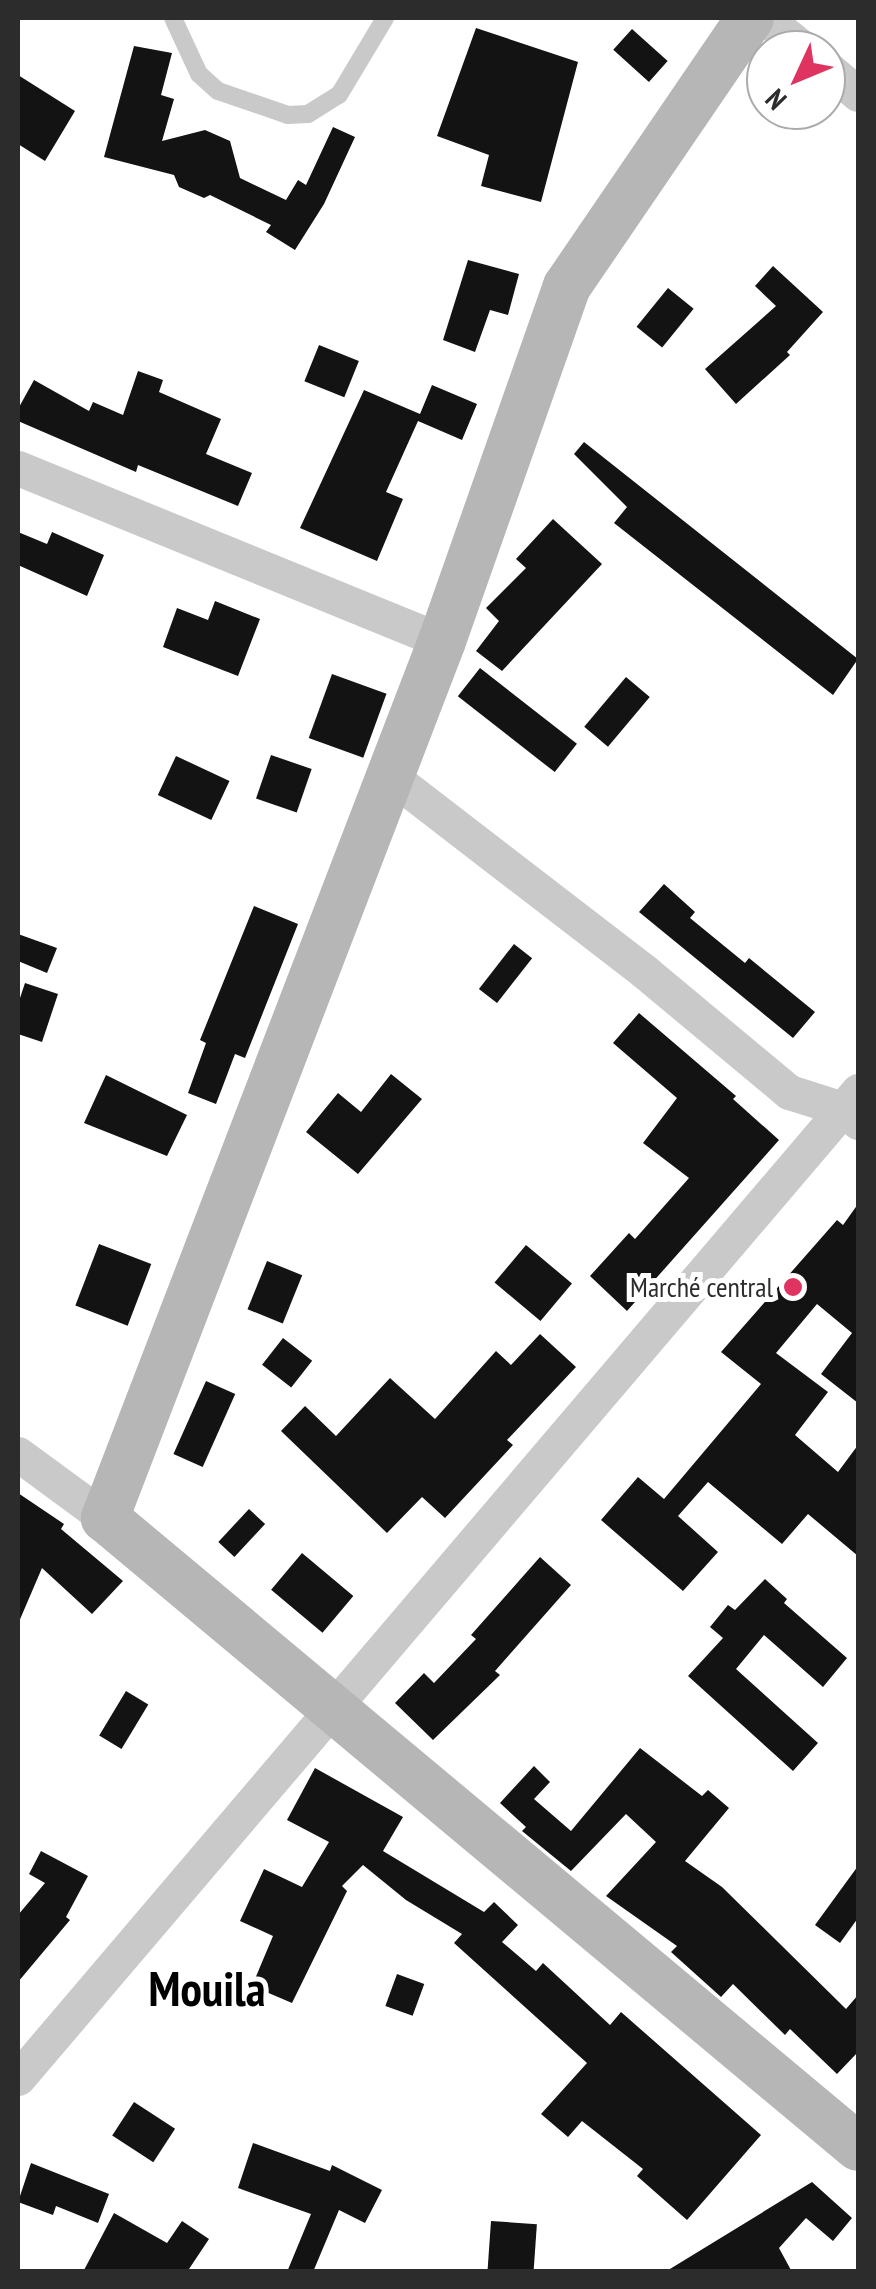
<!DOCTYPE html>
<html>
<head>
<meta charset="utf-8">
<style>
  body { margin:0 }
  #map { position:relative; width:876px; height:2289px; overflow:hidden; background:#fff; font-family:"PT Sans Narrow",sans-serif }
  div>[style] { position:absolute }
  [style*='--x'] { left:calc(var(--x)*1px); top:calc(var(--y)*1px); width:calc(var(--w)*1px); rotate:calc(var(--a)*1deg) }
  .building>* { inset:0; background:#131313; transform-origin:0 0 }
  .lane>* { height:18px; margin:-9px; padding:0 9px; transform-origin:9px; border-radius:9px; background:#c9c9c9 }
  .street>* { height:35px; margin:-17.5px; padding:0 17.5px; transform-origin:17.5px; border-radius:17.5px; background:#c9c9c9 }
  .secondary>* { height:48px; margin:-24px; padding:0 24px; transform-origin:24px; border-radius:24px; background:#b6b6b6 }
  .dots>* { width:28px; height:28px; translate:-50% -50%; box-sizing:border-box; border:5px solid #fff; border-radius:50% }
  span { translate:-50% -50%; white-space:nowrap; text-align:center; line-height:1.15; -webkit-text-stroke:10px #fff; paint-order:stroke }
  .poi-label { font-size:28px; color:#2c2c2c }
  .right { translate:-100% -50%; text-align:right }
  .town-label { font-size:48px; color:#000; font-weight:700 }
  .frame { position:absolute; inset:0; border:20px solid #2c2c2c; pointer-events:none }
  .north { position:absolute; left:746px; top:30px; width:100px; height:100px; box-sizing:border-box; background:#fff; border:2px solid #ababab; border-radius:50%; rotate:226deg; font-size:28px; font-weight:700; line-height:40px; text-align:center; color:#2c2c2c }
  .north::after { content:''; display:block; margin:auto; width:35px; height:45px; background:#de345f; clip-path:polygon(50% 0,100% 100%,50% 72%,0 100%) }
</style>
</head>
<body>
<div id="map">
  <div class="building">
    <i style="clip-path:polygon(476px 28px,578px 62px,541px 202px,481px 186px,489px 155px,437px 136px)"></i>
    <i style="left:632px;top:29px;width:48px;height:28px;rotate:42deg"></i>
    <i style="clip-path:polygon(134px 46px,172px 53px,161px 95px,174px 99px,162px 141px,205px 130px,230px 141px,240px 178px,286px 200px,298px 180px,306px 185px,333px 127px,355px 137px,324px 204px,295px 250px,266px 232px,271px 225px,210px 195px,204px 198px,179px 187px,174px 175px,104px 157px)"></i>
    <i style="clip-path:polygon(18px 75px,75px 111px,45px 161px,18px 144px)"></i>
    <i style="clip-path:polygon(468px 260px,519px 274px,508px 315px,490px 310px,475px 352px,443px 340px)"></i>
    <i style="clip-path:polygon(773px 266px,823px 312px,787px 352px,790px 355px,736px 404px,705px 369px,776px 306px,755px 286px)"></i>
    <i style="left:668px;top:288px;width:33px;height:50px;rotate:39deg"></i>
    <i style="left:319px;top:345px;width:43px;height:39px;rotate:22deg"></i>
    <i style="clip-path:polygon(138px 371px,163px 380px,159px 392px,221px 419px,206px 454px,252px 473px,238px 506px,138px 465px,136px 472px,18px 421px,18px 409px,34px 380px,89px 411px,93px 402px,123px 415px)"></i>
    <i style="clip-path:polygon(432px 385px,477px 404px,462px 440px,418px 421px,386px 492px,403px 499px,377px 561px,300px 528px,364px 390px,420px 414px)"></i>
    <i style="clip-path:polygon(584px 442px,858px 659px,833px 695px,614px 523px,627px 507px,574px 454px)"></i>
    <i style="clip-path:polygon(553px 519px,602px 564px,502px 671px,476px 651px,499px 621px,486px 608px,526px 568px,516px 559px)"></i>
    <i style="clip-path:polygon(18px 532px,47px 544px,52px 532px,104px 555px,87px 596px,18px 565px)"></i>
    <i style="clip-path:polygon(215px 601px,260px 619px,238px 676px,163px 647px,177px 608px,208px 620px)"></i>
    <i style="left:480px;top:668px;width:123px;height:36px;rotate:38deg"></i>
    <i style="left:332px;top:674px;width:58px;height:68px;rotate:20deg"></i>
    <i style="left:626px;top:677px;width:31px;height:65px;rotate:40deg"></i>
    <i style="left:271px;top:755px;width:43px;height:46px;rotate:19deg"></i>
    <i style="left:176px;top:756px;width:59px;height:43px;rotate:25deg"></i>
    <i style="clip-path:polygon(664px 884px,695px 912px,690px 918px,745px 963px,749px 958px,815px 1012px,793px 1038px,639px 912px)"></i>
    <i style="clip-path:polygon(254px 906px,298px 924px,245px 1058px,235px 1054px,216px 1104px,188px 1093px,206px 1043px,200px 1040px)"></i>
    <i style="clip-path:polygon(18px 934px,57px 948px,47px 973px,18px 961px)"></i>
    <i style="left:514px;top:944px;width:23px;height:57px;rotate:38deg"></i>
    <i style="clip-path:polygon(25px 983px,58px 994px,42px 1042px,18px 1034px,18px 1004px)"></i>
    <i style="clip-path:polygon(639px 1013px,736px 1096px,733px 1099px,779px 1140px,627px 1311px,590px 1276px,629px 1233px,635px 1239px,689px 1178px,643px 1143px,677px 1098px,613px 1043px)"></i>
    <i style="clip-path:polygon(391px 1074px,422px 1099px,358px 1174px,306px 1132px,338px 1093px,361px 1112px)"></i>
    <i style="clip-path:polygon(106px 1075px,187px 1115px,167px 1156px,84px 1123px)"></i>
    <i style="clip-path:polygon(858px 1204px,858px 1403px,821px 1374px,852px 1333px,817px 1304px,776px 1353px,828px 1392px,795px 1435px,838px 1472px,858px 1445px,858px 1556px,808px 1514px,782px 1544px,708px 1482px,678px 1516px,718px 1552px,683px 1591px,601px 1520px,638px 1477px,664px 1499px,761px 1384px,721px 1352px,837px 1220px,843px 1225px)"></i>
    <i style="left:99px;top:1244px;width:56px;height:66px;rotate:21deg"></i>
    <i style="left:526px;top:1245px;width:60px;height:49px;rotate:40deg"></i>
    <i style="left:267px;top:1261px;width:38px;height:52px;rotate:22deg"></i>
    <i style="clip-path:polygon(540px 1334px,576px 1367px,507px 1440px,513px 1445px,445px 1518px,422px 1497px,387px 1533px,281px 1431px,305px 1406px,336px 1436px,390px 1378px,435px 1419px,496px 1351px,511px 1365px)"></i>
    <i style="left:283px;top:1338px;width:37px;height:34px;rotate:38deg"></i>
    <i style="left:206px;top:1381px;width:32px;height:80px;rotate:24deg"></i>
    <i style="clip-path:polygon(18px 1493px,64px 1524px,61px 1529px,123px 1581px,92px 1614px,42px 1568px,18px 1624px)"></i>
    <i style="left:249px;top:1509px;width:22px;height:45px;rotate:43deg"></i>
    <i style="left:302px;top:1553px;width:67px;height:48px;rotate:40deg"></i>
    <i style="clip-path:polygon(540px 1557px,571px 1585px,495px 1671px,500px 1675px,433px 1740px,395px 1703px,424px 1673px,434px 1683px,476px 1639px,471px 1635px)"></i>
    <i style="clip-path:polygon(765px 1579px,787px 1599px,784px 1603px,847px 1658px,823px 1687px,764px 1635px,736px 1669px,818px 1743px,793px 1771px,688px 1676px,723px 1638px,710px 1627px,728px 1605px,735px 1610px)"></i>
    <i style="left:126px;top:1691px;width:26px;height:52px;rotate:31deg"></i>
    <i style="clip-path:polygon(640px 1748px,702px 1796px,708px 1790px,729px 1808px,685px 1861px,722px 1887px,846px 2009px,858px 1995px,858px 2052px,837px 2074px,790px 2029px,785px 2035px,733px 1984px,721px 1997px,671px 1952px,677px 1946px,606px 1896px,656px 1842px,626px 1814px,571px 1871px,522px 1831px,526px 1827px,500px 1803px,534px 1766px,550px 1782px,534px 1799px,571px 1831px)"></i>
    <i style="clip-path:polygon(315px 1768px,403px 1817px,383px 1851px,484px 1912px,494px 1902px,518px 1925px,502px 1942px,536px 1971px,543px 1963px,610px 2025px,621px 2012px,761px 2135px,687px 2220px,637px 2176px,643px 2169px,582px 2121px,568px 2137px,541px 2114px,587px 2063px,454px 1943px,462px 1934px,406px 1900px,363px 1865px,342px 1886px,347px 1891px,292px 2003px,252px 1986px,273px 1936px,240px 1921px,264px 1869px,302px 1887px,329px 1842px,287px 1820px)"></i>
    <i style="clip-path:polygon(41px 1851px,88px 1876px,66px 1917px,70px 1920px,18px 1982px,18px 1915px,45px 1883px,29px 1874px)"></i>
    <i style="clip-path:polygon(858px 1866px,858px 1918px,840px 1943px,815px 1925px)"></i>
    <i style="left:397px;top:1974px;width:29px;height:34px;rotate:20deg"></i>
    <i style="left:134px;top:2102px;width:49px;height:40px;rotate:33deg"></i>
    <i style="clip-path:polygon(253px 2143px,330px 2171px,332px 2165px,382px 2190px,365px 2223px,339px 2210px,313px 2272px,287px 2272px,311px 2214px,238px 2188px)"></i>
    <i style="clip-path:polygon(31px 2163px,109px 2194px,98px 2223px,56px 2206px,53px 2215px,18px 2202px)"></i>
    <i style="clip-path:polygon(812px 2182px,852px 2218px,833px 2241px,806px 2218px,779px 2248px,792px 2272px,665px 2272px)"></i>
    <i style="clip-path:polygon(114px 2213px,167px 2243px,182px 2221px,209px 2239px,187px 2272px,83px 2272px)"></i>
    <i style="left:491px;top:2221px;width:46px;height:51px;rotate:4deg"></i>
  </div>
  <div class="lane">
    <i style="--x:173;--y:18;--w:62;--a:65.1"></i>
    <i style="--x:199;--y:74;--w:25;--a:42"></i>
    <i style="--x:218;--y:91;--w:74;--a:18.9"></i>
    <i style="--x:288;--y:115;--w:20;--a:-3"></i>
    <i style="--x:308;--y:114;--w:36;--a:-32"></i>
    <i style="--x:339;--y:95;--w:90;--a:-59.1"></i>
  </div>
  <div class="street">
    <i style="--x:765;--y:18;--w:51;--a:38.7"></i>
    <i style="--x:826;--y:67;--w:42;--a:40.2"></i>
    <i style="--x:18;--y:468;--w:458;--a:22.2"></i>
    <i style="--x:388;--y:774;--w:324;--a:37.6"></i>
    <i style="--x:645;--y:972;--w:187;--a:39.8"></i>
    <i style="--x:789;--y:1092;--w:57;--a:17.5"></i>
    <i style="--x:843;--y:1109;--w:20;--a:41"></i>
    <i style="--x:18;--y:1454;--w:108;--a:36.3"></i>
    <i style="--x:18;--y:2078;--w:1296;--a:-49.6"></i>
  </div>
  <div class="secondary">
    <i style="--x:750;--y:18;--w:325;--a:124.3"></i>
    <i style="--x:567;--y:286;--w:376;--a:109.4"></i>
    <i style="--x:442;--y:641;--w:940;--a:111.02"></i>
    <i style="--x:105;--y:1518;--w:981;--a:39.87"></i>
  </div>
  <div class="dots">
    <i style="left:793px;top:1287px;background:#de345f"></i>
  </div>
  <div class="poi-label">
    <span class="right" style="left:773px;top:1287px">Marché central</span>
  </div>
  <div class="town-label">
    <span style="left:207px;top:1989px">Mouila</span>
  </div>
  <div class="frame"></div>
  <div class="north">N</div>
</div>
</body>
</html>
